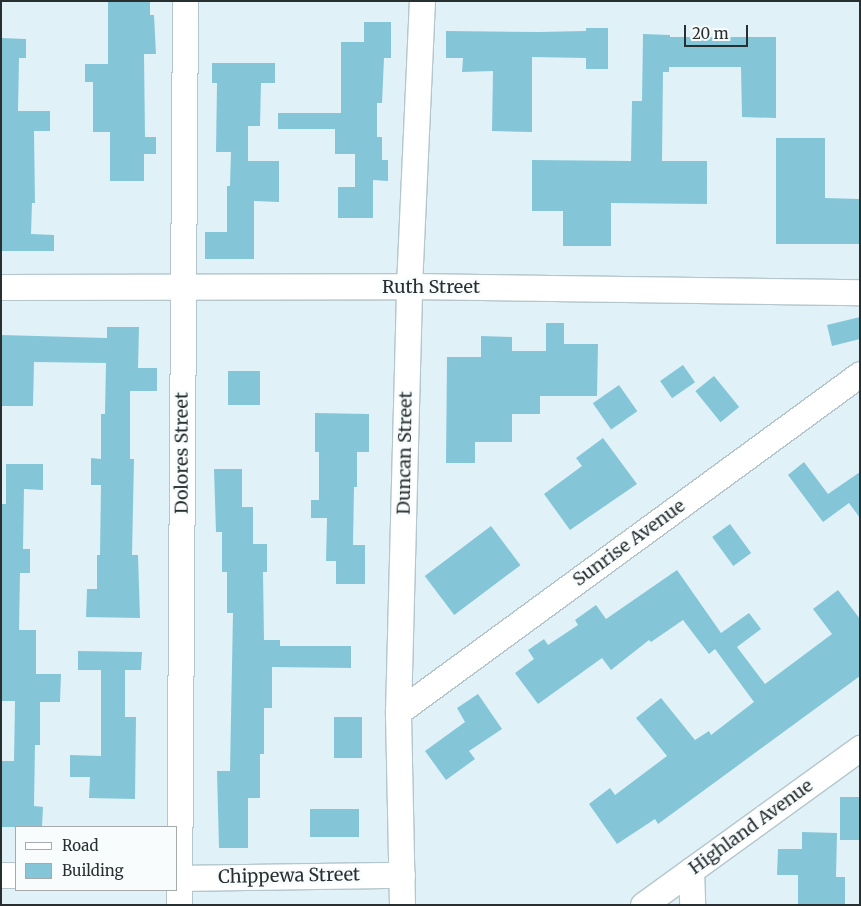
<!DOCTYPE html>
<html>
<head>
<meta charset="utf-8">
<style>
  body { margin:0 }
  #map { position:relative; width:861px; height:906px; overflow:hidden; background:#e0f2f8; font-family:Merriweather,serif }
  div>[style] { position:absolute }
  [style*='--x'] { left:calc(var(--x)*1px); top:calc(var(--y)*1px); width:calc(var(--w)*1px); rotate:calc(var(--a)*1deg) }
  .building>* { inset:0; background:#84c6d8; transform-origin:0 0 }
  .roads { filter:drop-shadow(1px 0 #b4c6cc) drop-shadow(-1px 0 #b4c6cc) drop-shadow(0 1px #b4c6cc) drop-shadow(0 -1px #b4c6cc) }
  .minor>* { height:25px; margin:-12.5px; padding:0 12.5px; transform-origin:12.5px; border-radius:12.5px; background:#fff }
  span { translate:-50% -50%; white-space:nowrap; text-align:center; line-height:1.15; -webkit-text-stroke:5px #f9fcfd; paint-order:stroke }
  .street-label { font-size:18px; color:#282f31 }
  .frame { position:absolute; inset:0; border:2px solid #282f31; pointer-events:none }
  .legend { position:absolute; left:15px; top:826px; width:162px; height:65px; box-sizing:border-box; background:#f9fcfd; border:1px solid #a5aaab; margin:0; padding:6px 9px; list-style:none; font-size:15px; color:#282f31 }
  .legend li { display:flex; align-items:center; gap:10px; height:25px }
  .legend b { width:25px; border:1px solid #a5aaab }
  .scale { position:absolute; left:684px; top:25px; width:64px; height:22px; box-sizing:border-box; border:2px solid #282f31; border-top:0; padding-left:6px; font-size:15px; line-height:18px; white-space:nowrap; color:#282f31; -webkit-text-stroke:4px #f9fcfd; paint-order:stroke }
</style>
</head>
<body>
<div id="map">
  <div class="building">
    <i style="clip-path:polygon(108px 1px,150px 1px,150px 15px,154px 15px,156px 54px,144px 54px,145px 137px,156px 137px,156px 154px,144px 154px,144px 181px,110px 181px,110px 132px,93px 132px,93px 82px,85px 82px,85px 64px,108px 64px)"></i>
    <i style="clip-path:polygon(364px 22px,391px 22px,391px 58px,384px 58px,382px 103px,377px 103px,377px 137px,382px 137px,382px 160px,388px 160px,388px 181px,373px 180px,373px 218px,338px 218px,338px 187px,355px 187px,355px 154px,335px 154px,335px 129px,278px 129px,278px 113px,341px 113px,341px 42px,364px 42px)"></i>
    <i style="clip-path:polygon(586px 28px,608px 28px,608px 69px,586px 69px,586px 58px,532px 57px,532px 132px,492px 131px,493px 71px,462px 72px,463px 58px,446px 58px,446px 31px,539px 32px,586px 31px)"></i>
    <i style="clip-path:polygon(643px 34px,670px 35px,670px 37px,776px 37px,776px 118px,742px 117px,741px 67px,669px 67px,669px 72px,663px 72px,662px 161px,707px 161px,707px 204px,611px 203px,611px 246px,563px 246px,563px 211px,532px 211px,532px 160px,631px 161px,632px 101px,642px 101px)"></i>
    <i style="clip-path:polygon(1px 38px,26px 39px,26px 58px,19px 58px,18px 111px,50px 111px,50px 131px,34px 131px,35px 203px,32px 203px,31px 234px,54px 235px,54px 251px,1px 251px)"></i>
    <i style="clip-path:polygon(212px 63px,275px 63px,275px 83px,261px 83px,260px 126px,248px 126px,248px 161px,279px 161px,279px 202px,254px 201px,254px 259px,205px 259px,205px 232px,227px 232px,227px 186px,230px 186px,231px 152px,216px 152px,217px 83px,212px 83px)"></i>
    <i style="clip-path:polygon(776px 138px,825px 138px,825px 198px,860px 199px,860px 244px,776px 244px)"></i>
    <i style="clip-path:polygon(860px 317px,860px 339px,832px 346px,827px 325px)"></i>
    <i style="clip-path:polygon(546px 323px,564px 323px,564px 344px,598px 344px,597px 396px,540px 396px,540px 414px,512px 414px,512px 442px,475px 442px,475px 463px,446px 463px,447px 357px,481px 357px,481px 336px,512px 337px,512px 351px,546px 351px)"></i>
    <i style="clip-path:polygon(107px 327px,139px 327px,138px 368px,157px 368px,157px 391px,130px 391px,130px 459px,134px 459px,132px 555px,138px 555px,140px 618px,86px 617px,87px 589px,97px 589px,97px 555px,100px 555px,101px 485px,91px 485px,91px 458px,101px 459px,101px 414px,105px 414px,106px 363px,34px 362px,33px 406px,1px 406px,1px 335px,107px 338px)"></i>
    <i style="left:683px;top:365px;width:21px;height:28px;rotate:55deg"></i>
    <i style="left:228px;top:371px;width:32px;height:34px"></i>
    <i style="left:714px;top:376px;width:40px;height:24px;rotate:51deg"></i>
    <i style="left:619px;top:385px;width:32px;height:32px;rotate:55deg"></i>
    <i style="clip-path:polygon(315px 413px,369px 414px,369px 452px,357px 452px,357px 487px,354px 487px,353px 545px,365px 545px,365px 584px,336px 584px,336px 561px,326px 561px,327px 518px,311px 518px,311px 500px,319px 500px,319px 452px,315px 452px)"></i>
    <i style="clip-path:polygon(603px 438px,637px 484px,570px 530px,544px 494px,582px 466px,576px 458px)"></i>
    <i style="clip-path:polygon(804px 462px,828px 494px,860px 472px,860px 518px,849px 503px,823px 522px,788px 475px)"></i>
    <i style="clip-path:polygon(6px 464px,43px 464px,43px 490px,24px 489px,23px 549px,30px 549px,30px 573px,20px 573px,19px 630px,36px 630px,36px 674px,61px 674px,60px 702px,40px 702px,40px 745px,35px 745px,34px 806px,43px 807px,42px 827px,1px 827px,1px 761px,14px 761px,15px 701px,1px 701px,1px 504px,6px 504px)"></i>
    <i style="clip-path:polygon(214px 469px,242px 469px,242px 507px,253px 507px,253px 544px,267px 544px,267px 572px,263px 572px,264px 640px,280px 640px,280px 646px,351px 646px,351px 668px,272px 667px,272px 708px,264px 708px,264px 754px,260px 754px,260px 798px,248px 798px,248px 848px,219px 848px,217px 771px,230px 771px,233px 613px,227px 613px,227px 572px,222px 572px,222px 532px,216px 532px)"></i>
    <i style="left:730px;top:524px;width:36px;height:22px;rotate:54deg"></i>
    <i style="left:491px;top:526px;width:49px;height:83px;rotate:53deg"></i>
    <i style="clip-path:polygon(677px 570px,721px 633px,749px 613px,761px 629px,737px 647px,765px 684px,832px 634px,813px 609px,838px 590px,860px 619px,860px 676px,658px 824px,655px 819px,617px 844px,589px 804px,610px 788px,615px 795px,667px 756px,636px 718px,661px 698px,695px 740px,709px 731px,711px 735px,754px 702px,715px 649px,709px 654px,683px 620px,651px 642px,649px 640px,611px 670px,602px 658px,538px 704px,515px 673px,534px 659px,528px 650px,544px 639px,548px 645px,578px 625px,575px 620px,596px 605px,606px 619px)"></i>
    <i style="clip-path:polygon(78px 651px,142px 652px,141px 670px,125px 670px,125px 717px,136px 717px,135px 799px,89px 798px,90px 777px,70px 777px,70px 755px,101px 756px,101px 670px,78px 670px)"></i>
    <i style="clip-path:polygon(478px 694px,502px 729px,469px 751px,475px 759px,446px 780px,425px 751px,465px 722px,457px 708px)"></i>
    <i style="left:334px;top:717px;width:28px;height:41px"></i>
    <i style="left:840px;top:797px;width:20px;height:43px"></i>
    <i style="left:310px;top:809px;width:49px;height:28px"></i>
    <i style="clip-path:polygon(802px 832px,837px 833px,836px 877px,845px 877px,845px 905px,798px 905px,798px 875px,777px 875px,778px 849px,802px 849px)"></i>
  </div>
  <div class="roads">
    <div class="minor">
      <i style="--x:1;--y:287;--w:408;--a:-0.1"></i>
      <i style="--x:409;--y:286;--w:451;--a:0.8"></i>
      <i style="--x:398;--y:712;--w:572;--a:-36.19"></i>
      <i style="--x:691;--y:870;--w:35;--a:88"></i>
      <i style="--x:1;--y:875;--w:15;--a:0"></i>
      <i style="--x:176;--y:878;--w:226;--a:-0.8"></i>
      <i style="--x:179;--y:905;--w:904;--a:-89.62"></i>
      <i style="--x:402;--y:905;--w:193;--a:-91.2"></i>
      <i style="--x:398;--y:712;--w:426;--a:-88.5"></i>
      <i style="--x:409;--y:286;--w:285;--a:-87.4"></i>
      <i style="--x:643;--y:905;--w:268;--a:-35.9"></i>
    </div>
  </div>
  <div class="street-label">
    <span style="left:431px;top:287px">Ruth Street</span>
    <span style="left:182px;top:453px;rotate:-90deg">Dolores Street</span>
    <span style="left:405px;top:453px;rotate:-89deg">Duncan Street</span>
    <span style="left:629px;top:543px;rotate:-36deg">Sunrise Avenue</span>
    <span style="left:751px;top:827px;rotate:-36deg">Highland Avenue</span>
    <span style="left:289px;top:876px;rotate:-1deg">Chippewa Street</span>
  </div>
  <div class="frame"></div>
  <ul class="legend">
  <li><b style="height:6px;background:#fff"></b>Road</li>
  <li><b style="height:14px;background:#84c6d8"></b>Building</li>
  </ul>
  <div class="scale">20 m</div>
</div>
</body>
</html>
